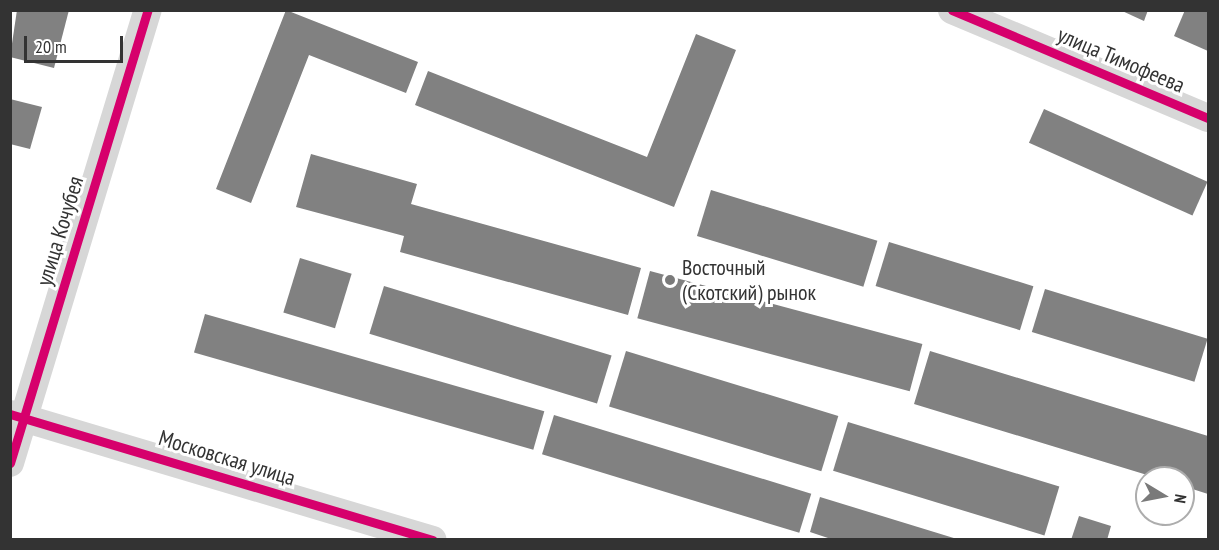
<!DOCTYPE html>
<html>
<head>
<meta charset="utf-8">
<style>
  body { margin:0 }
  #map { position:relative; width:1219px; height:550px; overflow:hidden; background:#fff; font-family:"PT Sans Narrow",sans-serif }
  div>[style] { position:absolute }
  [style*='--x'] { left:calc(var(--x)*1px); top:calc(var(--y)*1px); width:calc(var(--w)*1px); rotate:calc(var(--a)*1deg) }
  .building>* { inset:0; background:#818181; transform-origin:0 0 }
  .street>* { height:28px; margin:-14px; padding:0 14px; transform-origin:14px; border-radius:14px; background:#d7d7d7 }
  .cycleway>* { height:9px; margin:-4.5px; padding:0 4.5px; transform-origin:4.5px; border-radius:4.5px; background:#d6006c }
  .dots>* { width:16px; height:16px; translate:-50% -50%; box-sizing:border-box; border:3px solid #fff; border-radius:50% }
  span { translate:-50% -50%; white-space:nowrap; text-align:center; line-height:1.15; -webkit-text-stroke:6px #fff; paint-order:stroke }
  .street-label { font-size:22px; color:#333 }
  .poi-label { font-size:22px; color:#333 }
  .left { translate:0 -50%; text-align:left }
  .frame { position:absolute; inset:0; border:12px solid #333; pointer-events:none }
  .north { position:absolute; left:1135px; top:466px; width:60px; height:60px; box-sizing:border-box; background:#fff; border:2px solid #adadad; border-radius:50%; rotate:100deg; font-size:16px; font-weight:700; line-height:24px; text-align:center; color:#333 }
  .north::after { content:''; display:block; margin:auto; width:21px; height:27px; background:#7a7a7a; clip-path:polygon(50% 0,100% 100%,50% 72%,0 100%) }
  .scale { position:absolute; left:24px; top:36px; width:99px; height:27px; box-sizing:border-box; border:3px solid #333; border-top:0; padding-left:8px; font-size:18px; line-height:21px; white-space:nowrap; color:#333; -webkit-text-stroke:4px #fff; paint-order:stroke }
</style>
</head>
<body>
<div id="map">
  <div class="building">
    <i style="clip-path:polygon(17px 10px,69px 10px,54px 68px,10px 57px)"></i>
    <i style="clip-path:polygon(286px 10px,418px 62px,406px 93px,309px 55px,251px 203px,216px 189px)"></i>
    <i style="clip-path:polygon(1120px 10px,1148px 10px,1144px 21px)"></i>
    <i style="clip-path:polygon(1185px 10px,1208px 10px,1208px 51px,1174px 36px)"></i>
    <i style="clip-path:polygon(696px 34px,736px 50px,674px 207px,415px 105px,428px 71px,647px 157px)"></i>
    <i style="clip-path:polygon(10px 99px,42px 107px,30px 149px,10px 144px)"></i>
    <i style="left:1044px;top:109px;width:179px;height:37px;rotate:24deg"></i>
    <i style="clip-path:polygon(311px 154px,417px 184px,411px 204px,641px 268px,628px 315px,400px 252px,404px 236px,296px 207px)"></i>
    <i style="left:711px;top:190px;width:174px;height:48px;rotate:17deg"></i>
    <i style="left:889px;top:242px;width:151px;height:46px;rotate:17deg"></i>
    <i style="left:300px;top:258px;width:54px;height:57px;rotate:17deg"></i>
    <i style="left:650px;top:271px;width:282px;height:49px;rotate:15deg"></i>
    <i style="left:384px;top:286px;width:238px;height:50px;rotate:17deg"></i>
    <i style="left:1045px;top:289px;width:170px;height:45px;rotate:17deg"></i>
    <i style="left:205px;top:314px;width:353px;height:40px;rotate:16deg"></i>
    <i style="left:626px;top:351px;width:222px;height:58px;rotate:17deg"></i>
    <i style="clip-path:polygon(930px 351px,1208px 436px,1208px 494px,1183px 486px,1183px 478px,1157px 478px,914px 404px)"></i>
    <i style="left:554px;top:415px;width:269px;height:41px;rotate:17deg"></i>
    <i style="left:848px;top:422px;width:221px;height:51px;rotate:17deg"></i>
    <i style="clip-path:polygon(820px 497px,957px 539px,957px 540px,834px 540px,810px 532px)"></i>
    <i style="clip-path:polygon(1079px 516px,1111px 526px,1107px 540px,1071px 540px)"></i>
  </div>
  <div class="street">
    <i style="--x:952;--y:10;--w:278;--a:22.9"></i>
    <i style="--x:10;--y:414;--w:441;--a:16.6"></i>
    <i style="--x:10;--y:463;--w:474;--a:-73.1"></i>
  </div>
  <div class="cycleway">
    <i style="--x:952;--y:10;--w:278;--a:22.9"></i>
    <i style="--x:10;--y:414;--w:441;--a:16.6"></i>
    <i style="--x:10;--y:463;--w:474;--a:-73.1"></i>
  </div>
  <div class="dots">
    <i style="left:670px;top:280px;background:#7a7a7a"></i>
  </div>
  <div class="street-label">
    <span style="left:1121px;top:60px;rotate:23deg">улица Тимофеева</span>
    <span style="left:60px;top:231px;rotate:-73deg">улица Кочубея</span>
    <span style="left:227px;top:458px;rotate:17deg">Московская улица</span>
  </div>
  <div class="poi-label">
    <span class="left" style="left:682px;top:280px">Восточный<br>(Скотский) рынок</span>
  </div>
  <div class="frame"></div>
  <div class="north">N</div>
  <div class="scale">20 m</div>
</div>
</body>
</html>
